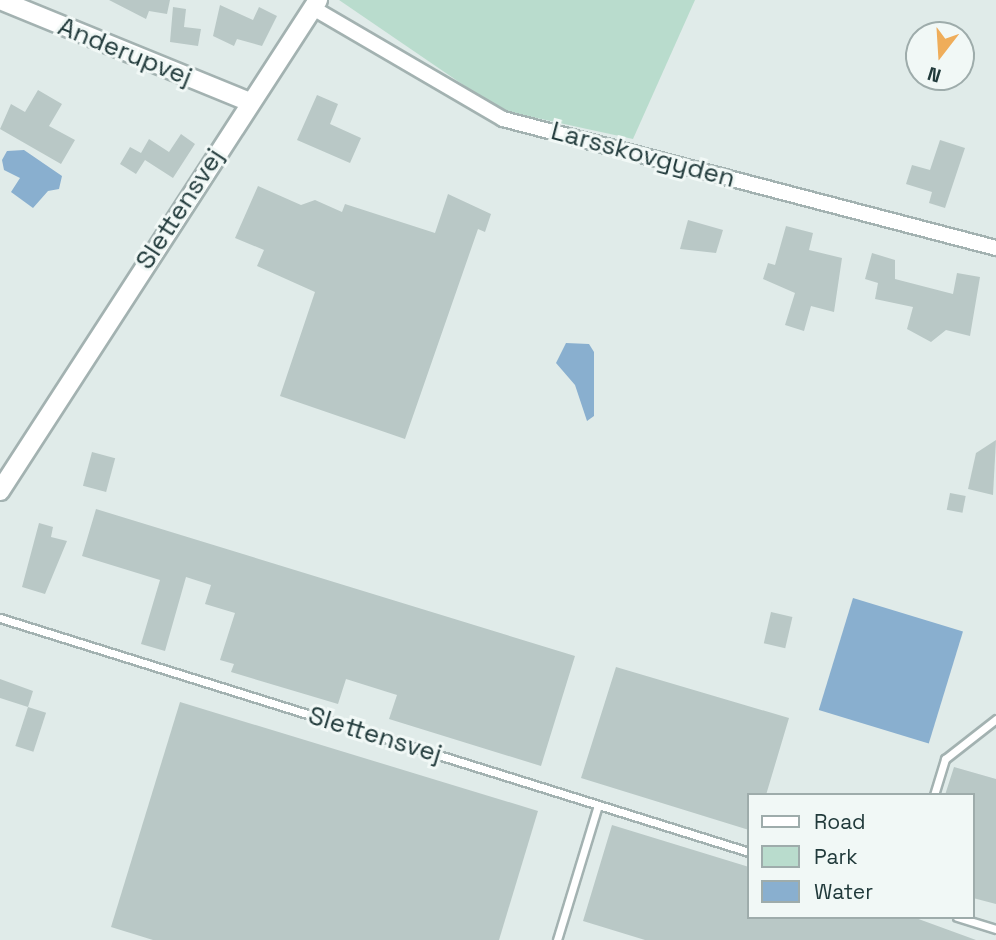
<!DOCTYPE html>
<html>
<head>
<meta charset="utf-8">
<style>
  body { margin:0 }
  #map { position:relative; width:996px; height:940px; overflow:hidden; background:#e0ebe9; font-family:"Space Grotesk",sans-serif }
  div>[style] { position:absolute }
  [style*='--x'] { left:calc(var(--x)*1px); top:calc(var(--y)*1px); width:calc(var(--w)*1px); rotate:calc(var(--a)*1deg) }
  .green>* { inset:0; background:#b9dccd }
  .water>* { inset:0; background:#89afcf; transform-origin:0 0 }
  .building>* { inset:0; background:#b9c8c6; transform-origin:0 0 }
  .roads { filter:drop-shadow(2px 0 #a3b2b1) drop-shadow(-2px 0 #a3b2b1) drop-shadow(0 2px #a3b2b1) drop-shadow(0 -2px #a3b2b1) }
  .service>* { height:7px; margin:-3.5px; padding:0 3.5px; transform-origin:3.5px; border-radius:3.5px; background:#fff }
  .minor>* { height:14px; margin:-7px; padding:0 7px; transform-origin:7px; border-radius:7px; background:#fff }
  .tertiary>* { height:18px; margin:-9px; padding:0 9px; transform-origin:9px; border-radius:9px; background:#fff }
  span { translate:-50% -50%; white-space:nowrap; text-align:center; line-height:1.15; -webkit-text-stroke:6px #f1f8f6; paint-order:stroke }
  .street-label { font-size:26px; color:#213a3b }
  .legend { position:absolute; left:747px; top:793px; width:228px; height:126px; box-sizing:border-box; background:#f1f8f6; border:2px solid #9eacab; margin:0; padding:9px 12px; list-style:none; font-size:21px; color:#213a3b }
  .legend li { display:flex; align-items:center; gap:14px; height:35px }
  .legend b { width:35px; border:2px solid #9eacab }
  .north { position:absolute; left:905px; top:21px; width:70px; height:70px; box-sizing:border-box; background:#f1f8f6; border:2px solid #9eacab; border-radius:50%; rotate:197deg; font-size:19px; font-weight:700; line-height:28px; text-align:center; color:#213a3b }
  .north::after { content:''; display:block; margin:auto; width:24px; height:32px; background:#efad5a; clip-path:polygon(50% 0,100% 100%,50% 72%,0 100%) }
</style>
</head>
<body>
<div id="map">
  <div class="green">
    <i style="clip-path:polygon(339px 0,695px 0,633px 139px,500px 110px)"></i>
  </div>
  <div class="water">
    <i style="clip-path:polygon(24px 150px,62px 176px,59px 189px,48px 191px,33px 208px,11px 192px,20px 178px,4px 170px,2px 160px,7px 151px)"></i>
    <i style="clip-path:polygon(566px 343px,589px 344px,594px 352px,594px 416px,587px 421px,575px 385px,556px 363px)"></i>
    <i style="left:853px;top:598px;width:115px;height:117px;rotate:17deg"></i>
  </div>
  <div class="building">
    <i style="clip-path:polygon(109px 0,170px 0,167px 14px,149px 11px,146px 19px)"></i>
    <i style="clip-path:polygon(220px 5px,253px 20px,259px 7px,277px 16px,262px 46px,237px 39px,234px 46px,213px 36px)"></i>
    <i style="clip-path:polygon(173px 7px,186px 9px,184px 27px,201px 29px,198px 46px,170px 42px)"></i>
    <i style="clip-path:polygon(38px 90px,62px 104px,49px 126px,75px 140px,61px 164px,0 129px,11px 104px,25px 112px)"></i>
    <i style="clip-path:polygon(317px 95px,338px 104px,330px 124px,361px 138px,350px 163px,297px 140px)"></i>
    <i style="clip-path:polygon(181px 134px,195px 144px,173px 178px,145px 160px,136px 174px,120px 164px,130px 147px,141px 153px,149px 139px,169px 152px)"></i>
    <i style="clip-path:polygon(940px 140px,965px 148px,945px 208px,929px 203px,932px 192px,906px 184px,912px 165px,930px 170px)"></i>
    <i style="clip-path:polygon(258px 186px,301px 205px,315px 200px,342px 212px,345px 204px,435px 233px,448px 194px,491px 214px,485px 232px,478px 229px,405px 439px,280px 396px,315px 292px,257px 266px,264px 250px,235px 238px)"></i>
    <i style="clip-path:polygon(688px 220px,723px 230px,716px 253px,680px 249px)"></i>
    <i style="clip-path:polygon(786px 226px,813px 233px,809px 250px,842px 258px,834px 312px,811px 306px,804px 331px,785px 325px,795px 293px,763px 279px,768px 263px,775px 265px)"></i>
    <i style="clip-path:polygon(872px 253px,895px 260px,895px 279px,953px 294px,957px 273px,980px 277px,970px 336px,946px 330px,931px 342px,907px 329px,913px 307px,875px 299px,878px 283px,865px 279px)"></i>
    <i style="clip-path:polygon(996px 440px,993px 495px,968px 489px,976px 453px)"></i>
    <i style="left:92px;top:452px;width:24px;height:35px;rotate:15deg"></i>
    <i style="left:950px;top:493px;width:16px;height:17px;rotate:11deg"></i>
    <i style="clip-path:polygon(96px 509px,575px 656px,541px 766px,389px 719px,397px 695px,346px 679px,338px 704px,231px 672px,234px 664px,220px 660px,235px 613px,205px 604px,211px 585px,186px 577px,165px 651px,141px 644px,160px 580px,82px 556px)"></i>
    <i style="clip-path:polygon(39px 523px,53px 527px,51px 537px,67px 541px,45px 594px,22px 587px)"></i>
    <i style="left:771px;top:612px;width:22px;height:32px;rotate:13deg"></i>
    <i style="clip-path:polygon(616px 667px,789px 718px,766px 795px,749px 795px,749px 830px,581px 778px)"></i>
    <i style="clip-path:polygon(0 679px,33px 691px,28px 707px,0 698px)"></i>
    <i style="clip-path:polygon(180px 702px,538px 811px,499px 940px,153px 940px,111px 927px)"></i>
    <i style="left:28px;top:707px;width:19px;height:41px;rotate:18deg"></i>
    <i style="clip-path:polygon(954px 767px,996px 779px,996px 904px,973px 898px,973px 795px,945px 795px)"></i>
    <i style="clip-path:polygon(612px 825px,749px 867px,749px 917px,913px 917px,976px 940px,645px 940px,583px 921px)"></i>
  </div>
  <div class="roads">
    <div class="service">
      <i style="--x:0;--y:618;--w:785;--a:17.35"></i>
      <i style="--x:934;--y:795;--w:38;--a:-73"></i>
      <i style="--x:945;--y:759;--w:65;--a:-38.1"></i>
      <i style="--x:957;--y:917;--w:41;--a:17.1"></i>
      <i style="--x:557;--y:940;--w:141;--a:-73.1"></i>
    </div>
    <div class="minor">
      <i style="--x:313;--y:8;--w:220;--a:30.3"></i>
      <i style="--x:503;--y:119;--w:510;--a:14.66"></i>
    </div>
    <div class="tertiary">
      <i style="--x:0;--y:0;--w:270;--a:22.2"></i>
      <i style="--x:0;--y:491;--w:585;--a:-57.07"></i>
    </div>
  </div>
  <div class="street-label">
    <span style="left:125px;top:52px;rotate:22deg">Anderupvej</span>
    <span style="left:643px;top:155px;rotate:15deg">Larsskovgyden</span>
    <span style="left:180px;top:209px;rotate:-57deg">Slettensvej</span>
    <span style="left:375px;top:735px;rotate:17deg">Slettensvej</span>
  </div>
  <ul class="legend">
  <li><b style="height:9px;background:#fff"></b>Road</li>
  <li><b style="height:19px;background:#b9dccd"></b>Park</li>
  <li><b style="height:19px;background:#89afcf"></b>Water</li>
  </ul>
  <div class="north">N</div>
</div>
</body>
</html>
